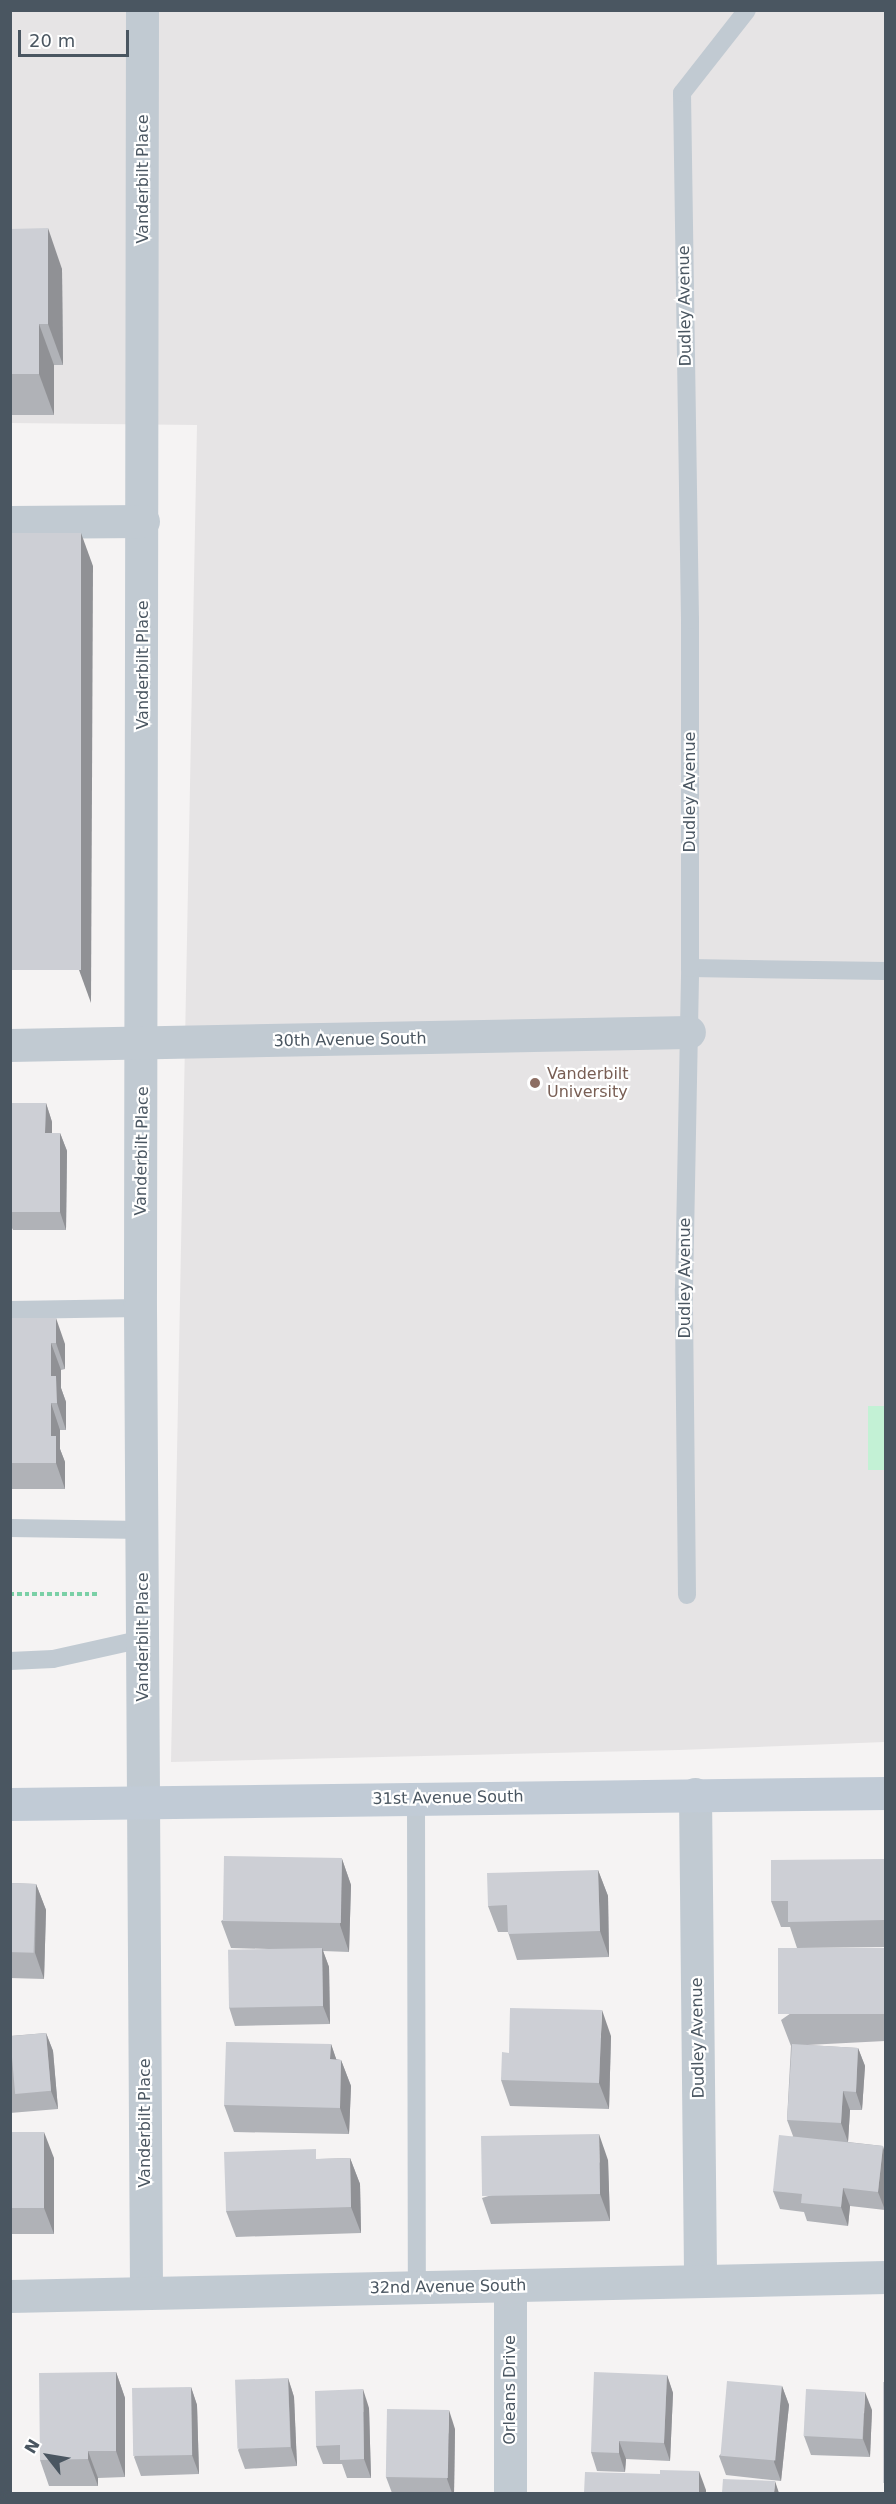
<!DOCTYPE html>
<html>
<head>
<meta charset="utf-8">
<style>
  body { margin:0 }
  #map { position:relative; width:896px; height:2504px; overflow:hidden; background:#f5f3f3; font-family:"DejaVu Sans",sans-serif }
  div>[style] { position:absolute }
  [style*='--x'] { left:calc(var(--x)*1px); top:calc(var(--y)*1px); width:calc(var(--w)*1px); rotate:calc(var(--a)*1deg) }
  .education>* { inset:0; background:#e6e4e5 }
  .green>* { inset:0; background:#c3f1d5; transform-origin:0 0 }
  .path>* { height:4px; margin-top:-2px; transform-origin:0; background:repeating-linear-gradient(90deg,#7ad0a6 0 4.5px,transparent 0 7.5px) }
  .service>* { height:18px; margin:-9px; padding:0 9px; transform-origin:9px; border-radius:9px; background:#c1cad2 }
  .minor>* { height:33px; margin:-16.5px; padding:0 16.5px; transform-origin:16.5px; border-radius:16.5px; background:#c1cad2 }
  .secondary>* { height:33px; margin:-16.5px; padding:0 16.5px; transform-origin:16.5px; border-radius:16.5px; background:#c1cbd6 }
  .wall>* { inset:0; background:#b0b2b7; transform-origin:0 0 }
  .shaded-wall>* { inset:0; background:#909195 }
  .building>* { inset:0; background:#cdcfd5; transform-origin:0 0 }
  .dots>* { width:16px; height:16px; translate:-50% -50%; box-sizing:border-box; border:3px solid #fff; border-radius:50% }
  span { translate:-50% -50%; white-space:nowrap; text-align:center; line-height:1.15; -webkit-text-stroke:4.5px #fff; paint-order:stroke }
  .street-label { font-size:16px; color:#4a5661 }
  .education-label { font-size:16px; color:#785e54 }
  .left { translate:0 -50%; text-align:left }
  .frame { position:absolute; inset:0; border:12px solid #4a5661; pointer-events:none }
  .north { position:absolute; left:18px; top:2426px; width:60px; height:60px; -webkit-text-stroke:4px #fff; paint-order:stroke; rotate:301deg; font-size:16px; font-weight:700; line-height:24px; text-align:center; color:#4a5661 }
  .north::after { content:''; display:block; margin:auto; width:21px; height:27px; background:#4a5661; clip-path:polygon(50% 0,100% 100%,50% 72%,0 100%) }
  .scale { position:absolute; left:18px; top:30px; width:111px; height:27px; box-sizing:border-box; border:3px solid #4a5661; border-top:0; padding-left:8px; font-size:18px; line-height:21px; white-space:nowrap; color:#4a5661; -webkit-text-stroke:4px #fff; paint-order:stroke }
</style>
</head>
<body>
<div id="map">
  <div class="education">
    <i style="clip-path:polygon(11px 11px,885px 11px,885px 1742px,679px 1750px,171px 1762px,197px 425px,11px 423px)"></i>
  </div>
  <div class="green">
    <i style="left:868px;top:1406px;width:17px;height:64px"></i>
  </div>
  <div class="path">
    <i style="--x:10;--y:1594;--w:90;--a:0"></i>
  </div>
  <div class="service">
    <i style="--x:690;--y:968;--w:196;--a:0.9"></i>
    <i style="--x:10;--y:1310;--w:130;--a:-0.9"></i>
    <i style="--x:10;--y:1528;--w:133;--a:0.9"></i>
    <i style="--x:687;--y:1595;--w:306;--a:-90.6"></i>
    <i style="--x:684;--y:1289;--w:321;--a:-88.9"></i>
    <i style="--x:690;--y:968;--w:348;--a:-90"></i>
    <i style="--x:690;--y:620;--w:527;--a:-90.87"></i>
    <i style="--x:682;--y:93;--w:105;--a:-51.9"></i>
    <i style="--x:10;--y:1661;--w:43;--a:-2.7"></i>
    <i style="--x:53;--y:1659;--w:92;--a:-12.5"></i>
    <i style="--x:416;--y:1799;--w:489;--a:89.9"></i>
  </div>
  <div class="minor">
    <i style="--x:142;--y:10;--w:1298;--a:90.09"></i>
    <i style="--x:140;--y:1308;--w:984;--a:89.65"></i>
    <i style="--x:10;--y:522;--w:133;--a:-0.4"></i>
    <i style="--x:10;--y:1045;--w:679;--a:-1.1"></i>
    <i style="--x:695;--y:1794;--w:487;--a:89.4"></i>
    <i style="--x:10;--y:2296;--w:876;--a:-1.24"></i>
    <i style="--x:510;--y:2494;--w:208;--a:-90"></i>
  </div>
  <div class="secondary">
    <i style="--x:10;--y:1804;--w:876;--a:-0.72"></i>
  </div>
  <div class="wall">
    <i style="clip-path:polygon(10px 229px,62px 269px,63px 365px,54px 365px,54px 415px,10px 415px)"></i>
    <i style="left:10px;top:533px;width:89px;height:470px;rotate:22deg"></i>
    <i style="clip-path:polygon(10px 1103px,46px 1103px,52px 1122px,52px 1133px,60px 1133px,67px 1151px,66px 1230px,13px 1230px,10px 1224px)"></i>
    <i style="clip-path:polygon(10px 1318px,65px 1344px,65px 1369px,61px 1370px,61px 1388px,66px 1402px,66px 1430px,60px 1430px,60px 1449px,65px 1462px,65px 1489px,10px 1489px)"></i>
    <i style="clip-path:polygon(342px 1859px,351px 1885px,349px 1952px,323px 1951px,329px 1967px,330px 2024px,235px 2026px,229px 2007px,269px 1949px,231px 1948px,221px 1921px)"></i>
    <i style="clip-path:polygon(885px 1859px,885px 1947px,797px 1948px,790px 1927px,781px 1927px,771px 1901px)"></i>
    <i style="clip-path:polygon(598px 1870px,608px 1896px,609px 1957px,517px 1960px,508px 1932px,498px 1932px,488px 1906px)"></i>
    <i style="clip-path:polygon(10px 1883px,36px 1884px,46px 1910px,44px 1979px,10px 1978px)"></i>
    <i style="clip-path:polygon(885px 1948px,885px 2041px,807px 2045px,858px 2048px,865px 2066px,862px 2110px,850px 2110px,848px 2142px,883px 2146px,885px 2210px,850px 2206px,848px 2226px,807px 2221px,804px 2212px,780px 2209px,773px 2191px,793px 2136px,787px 2120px,791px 2046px,781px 2020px)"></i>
    <i style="clip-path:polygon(46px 2033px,53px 2051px,58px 2109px,10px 2113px,10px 2036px)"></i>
    <i style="clip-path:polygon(611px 2036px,609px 2109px,510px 2106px,501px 2080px,509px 2053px)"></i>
    <i style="clip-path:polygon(331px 2044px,336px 2059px,341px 2060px,351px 2086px,349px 2134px,234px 2132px,224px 2105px)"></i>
    <i style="clip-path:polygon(10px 2132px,54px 2158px,54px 2234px,10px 2234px)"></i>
    <i style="clip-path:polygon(350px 2158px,360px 2184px,361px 2233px,236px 2237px,226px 2211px,319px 2159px)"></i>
    <i style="clip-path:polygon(608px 2160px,610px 2221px,491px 2224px,482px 2198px)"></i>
    <i style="clip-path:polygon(116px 2372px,125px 2398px,125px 2477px,98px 2478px,98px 2486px,49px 2486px,40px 2460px)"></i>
    <i style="clip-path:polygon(667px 2375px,673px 2393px,670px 2461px,626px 2459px,625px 2472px,597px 2471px,591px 2452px)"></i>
    <i style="clip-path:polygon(288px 2378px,294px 2397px,297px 2466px,245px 2469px,238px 2450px)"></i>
    <i style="clip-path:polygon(782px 2386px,789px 2405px,781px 2481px,726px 2475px,719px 2456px)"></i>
    <i style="clip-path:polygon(191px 2387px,197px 2405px,199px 2474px,141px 2476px,134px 2457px)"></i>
    <i style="clip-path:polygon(369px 2408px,371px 2478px,347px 2478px,342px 2464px,323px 2464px,316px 2446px)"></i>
    <i style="clip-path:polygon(872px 2410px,870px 2457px,811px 2455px,804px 2436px)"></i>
    <i style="clip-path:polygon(455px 2429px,454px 2493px,392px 2493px,386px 2477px)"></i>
  </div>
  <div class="shaded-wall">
    <i style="clip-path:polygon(48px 228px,62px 269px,63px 365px,48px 324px)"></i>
    <i style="clip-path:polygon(39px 324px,54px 365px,54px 415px,39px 374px)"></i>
    <i style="clip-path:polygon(81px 533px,93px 566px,91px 1003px,79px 970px)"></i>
    <i style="clip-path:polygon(46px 1103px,52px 1122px,52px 1151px,45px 1133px)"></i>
    <i style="clip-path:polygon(60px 1133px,67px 1151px,66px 1230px,60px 1212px)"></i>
    <i style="clip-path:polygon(56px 1318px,65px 1344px,65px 1369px,56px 1343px)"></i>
    <i style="clip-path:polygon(51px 1343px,61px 1370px,61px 1388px,66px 1402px,66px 1430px,57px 1403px,51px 1376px)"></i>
    <i style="clip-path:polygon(51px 1403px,60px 1430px,60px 1449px,65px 1462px,65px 1489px,56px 1463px,51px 1436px)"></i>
    <i style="clip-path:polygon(342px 1859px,351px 1885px,349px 1952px,340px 1925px)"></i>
    <i style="clip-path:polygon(598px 1870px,608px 1896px,609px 1957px,600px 1931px)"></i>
    <i style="clip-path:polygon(36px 1884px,46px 1910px,44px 1979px,35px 1953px)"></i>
    <i style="clip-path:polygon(322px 1948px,329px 1967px,330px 2024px,323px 2006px)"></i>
    <i style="clip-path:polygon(602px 2010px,611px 2036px,609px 2109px,599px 2083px)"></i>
    <i style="clip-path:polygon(46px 2033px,53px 2051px,58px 2109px,51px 2091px)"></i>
    <i style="clip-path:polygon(331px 2044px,340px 2070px,330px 2059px)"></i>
    <i style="clip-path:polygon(858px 2048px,865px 2066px,862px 2110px,856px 2092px)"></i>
    <i style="clip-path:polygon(341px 2060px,351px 2086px,349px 2134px,340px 2108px)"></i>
    <i style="clip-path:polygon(843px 2091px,850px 2110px,848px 2142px,841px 2123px)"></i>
    <i style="clip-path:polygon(44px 2132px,54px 2158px,54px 2234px,44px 2208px)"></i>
    <i style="clip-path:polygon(599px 2134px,608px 2160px,610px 2221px,600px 2194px)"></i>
    <i style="clip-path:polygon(883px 2146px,885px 2154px,885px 2210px,878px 2192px)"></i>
    <i style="clip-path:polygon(350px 2158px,360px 2184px,361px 2233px,351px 2207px)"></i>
    <i style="clip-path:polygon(843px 2188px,850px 2206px,848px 2226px,841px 2207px)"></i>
    <i style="clip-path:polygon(116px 2372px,125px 2398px,125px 2477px,116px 2451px)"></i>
    <i style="clip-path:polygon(667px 2375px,673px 2393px,670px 2461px,664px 2443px)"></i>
    <i style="clip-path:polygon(288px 2378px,294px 2397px,297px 2466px,291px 2447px)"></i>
    <i style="clip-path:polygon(782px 2386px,789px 2405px,781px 2481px,774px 2462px)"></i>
    <i style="clip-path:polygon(191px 2387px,197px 2405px,199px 2474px,192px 2455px)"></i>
    <i style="clip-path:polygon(363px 2389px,369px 2408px,371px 2478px,364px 2459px)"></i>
    <i style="clip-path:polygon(865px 2392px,872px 2410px,870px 2457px,863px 2439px)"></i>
    <i style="clip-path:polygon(449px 2410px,455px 2429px,454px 2493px,452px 2493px,447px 2479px)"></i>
    <i style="clip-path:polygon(619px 2441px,626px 2459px,625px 2472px,619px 2453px)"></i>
    <i style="clip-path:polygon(88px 2451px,98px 2478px,98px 2486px,88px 2459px)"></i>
    <i style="clip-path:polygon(699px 2471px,706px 2490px,706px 2493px,699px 2493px)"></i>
    <i style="clip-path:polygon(775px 2481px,779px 2493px,774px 2493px)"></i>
  </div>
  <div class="building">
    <i style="clip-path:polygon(48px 228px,48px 324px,39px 324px,39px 374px,10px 374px,10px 229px)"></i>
    <i style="left:10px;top:533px;width:71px;height:437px"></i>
    <i style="clip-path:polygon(10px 1103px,46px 1103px,45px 1133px,60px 1133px,60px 1212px,10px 1212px)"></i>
    <i style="clip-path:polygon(10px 1318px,56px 1318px,56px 1343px,51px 1343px,51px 1376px,56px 1376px,57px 1403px,51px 1403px,51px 1436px,56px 1436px,56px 1463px,10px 1463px)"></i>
    <i style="left:224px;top:1856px;width:118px;height:65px;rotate:1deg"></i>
    <i style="clip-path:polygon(885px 1859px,885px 1920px,788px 1922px,788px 1901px,771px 1901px,771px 1860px)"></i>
    <i style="clip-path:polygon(598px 1870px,600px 1931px,508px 1934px,507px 1905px,488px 1906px,487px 1873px)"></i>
    <i style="left:10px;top:1883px;width:26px;height:69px;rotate:2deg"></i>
    <i style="left:322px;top:1948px;width:58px;height:94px;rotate:89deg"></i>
    <i style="left:885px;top:1948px;width:66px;height:107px;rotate:90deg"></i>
    <i style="clip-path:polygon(510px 2008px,602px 2010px,599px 2083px,501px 2080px,502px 2052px,509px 2053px)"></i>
    <i style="left:46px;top:2033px;width:58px;height:36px;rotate:85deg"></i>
    <i style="clip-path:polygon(226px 2042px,331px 2044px,330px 2059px,341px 2060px,340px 2108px,224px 2105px)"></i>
    <i style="clip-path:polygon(792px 2044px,858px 2048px,856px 2092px,843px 2091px,841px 2123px,787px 2120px)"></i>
    <i style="left:10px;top:2132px;width:34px;height:76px"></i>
    <i style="left:599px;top:2134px;width:60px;height:118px;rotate:89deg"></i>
    <i style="clip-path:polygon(779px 2135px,883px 2146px,878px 2192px,843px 2188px,841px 2207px,801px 2203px,802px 2194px,773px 2191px)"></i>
    <i style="clip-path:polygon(316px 2149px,316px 2159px,350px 2158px,351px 2207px,226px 2211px,224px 2152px)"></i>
    <i style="clip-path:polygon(116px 2372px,116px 2451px,88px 2451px,88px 2459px,40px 2460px,39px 2373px)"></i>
    <i style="clip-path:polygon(594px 2372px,667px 2375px,664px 2443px,619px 2441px,619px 2453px,591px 2452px)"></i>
    <i style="left:288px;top:2378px;width:69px;height:53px;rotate:88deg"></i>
    <i style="left:727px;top:2381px;width:55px;height:75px;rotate:5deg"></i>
    <i style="left:883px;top:2382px;width:2px;height:101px"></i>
    <i style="left:191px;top:2387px;width:68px;height:59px;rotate:89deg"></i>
    <i style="clip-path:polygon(363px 2389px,364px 2459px,340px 2460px,340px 2445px,316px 2446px,315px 2391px)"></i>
    <i style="left:806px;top:2389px;width:59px;height:47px;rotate:3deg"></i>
    <i style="left:387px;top:2409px;width:62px;height:68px;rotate:1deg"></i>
    <i style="clip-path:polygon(660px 2470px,699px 2471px,699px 2493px,584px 2493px,585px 2472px,660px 2474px)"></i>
    <i style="clip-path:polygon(723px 2479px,775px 2481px,774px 2493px,722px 2493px)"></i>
  </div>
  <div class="dots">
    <i style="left:535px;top:1083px;background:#8d6e63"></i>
  </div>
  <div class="street-label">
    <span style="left:143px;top:179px;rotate:-90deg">Vanderbilt Place</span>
    <span style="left:685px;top:306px;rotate:-91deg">Dudley Avenue</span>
    <span style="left:143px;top:665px;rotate:-90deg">Vanderbilt Place</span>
    <span style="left:690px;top:792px;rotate:-90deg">Dudley Avenue</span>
    <span style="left:350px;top:1040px;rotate:-1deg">30th Avenue South</span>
    <span style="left:142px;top:1151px;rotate:-89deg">Vanderbilt Place</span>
    <span style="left:685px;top:1278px;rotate:-90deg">Dudley Avenue</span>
    <span style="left:143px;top:1637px;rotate:-90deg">Vanderbilt Place</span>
    <span style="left:448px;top:1798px;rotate:-1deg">31st Avenue South</span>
    <span style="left:698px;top:2038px;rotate:-91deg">Dudley Avenue</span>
    <span style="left:145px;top:2123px;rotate:-90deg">Vanderbilt Place</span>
    <span style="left:448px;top:2287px;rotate:-1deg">32nd Avenue South</span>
    <span style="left:510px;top:2390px;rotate:-90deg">Orleans Drive</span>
  </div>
  <div class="education-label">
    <span class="left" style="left:547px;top:1083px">Vanderbilt<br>University</span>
  </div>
  <div class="frame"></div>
  <div class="north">N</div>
  <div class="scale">20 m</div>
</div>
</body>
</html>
